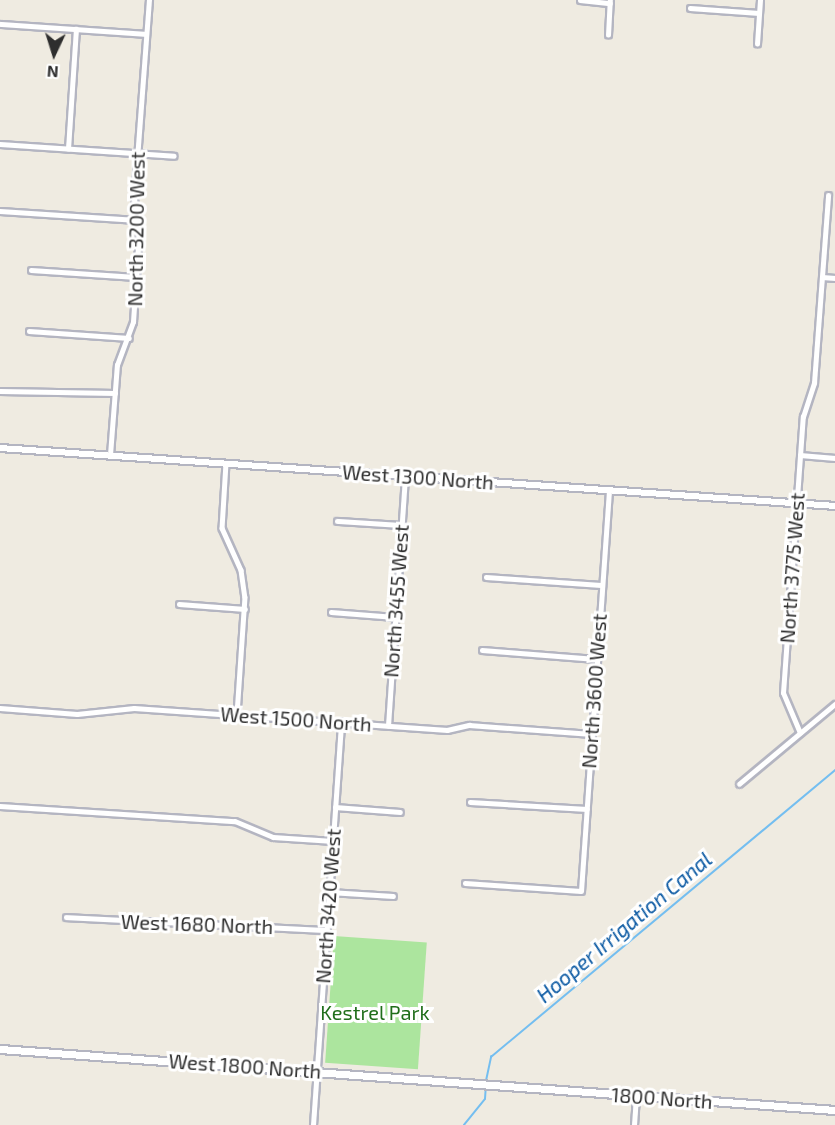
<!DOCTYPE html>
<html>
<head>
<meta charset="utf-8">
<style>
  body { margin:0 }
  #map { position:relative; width:835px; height:1125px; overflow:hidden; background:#efebe1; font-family:"Exo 2",sans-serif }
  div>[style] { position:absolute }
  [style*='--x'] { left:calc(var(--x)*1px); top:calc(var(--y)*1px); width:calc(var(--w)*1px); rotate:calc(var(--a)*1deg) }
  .green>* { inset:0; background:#ace59e; transform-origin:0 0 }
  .stream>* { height:1.5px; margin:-0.75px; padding:0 0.75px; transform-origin:0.75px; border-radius:0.75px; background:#74bef0 }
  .roads { filter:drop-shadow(2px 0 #b4b5c1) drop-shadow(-2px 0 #b4b5c1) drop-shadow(0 2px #b4b5c1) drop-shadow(0 -2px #b4b5c1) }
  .minor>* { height:4.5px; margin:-2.25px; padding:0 2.25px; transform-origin:2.25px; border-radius:2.25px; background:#fff }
  .tertiary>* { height:6px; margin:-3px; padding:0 3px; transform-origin:3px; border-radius:3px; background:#fff }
  .secondary>* { height:7px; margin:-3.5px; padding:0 3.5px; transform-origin:3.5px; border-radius:3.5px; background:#fff }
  span { translate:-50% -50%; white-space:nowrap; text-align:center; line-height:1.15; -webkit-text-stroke:6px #fff; paint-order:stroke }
  .street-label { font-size:20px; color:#2e2e2e }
  .park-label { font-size:20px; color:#206e1b }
  .water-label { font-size:21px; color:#0c5aa3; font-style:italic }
  .north { position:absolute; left:24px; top:24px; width:60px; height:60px; -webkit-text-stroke:4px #fff; paint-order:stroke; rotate:184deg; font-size:16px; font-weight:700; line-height:24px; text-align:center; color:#2e2e2e }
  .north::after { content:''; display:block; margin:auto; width:21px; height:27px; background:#2e2e2e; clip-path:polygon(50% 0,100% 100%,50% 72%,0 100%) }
</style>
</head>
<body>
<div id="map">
  <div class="green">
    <i style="left:334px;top:936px;width:93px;height:127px;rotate:4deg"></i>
  </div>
  <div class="stream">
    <i style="--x:486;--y:1081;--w:25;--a:-78"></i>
    <i style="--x:491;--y:1057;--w:448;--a:-39.8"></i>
    <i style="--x:464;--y:1125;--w:33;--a:-51"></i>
    <i style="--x:485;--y:1099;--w:13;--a:-86"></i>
  </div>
  <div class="roads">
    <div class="minor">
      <i style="--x:580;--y:0;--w:30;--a:6"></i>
      <i style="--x:690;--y:8;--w:69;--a:4.1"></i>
      <i style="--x:0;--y:24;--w:145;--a:3.9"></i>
      <i style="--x:608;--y:35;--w:35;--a:-87"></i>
      <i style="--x:757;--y:44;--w:44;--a:-86.1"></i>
      <i style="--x:0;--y:144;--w:174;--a:3.9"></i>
      <i style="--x:68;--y:149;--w:120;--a:-86.2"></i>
      <i style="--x:0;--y:211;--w:137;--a:3.8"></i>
      <i style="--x:31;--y:270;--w:105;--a:3.8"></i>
      <i style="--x:822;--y:277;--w:13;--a:4"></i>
      <i style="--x:29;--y:331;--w:100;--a:4"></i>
      <i style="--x:0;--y:391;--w:115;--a:1"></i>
      <i style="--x:110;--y:455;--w:90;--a:-85.6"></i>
      <i style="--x:117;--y:365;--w:46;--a:-69.6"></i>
      <i style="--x:133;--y:322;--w:91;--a:-86.2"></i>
      <i style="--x:139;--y:231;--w:32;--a:-99"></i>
      <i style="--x:134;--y:199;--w:200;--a:-85.7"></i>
      <i style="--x:800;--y:455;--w:35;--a:5"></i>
      <i style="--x:226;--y:463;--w:65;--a:93.5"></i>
      <i style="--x:222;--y:528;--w:46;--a:65.7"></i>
      <i style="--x:241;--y:570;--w:27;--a:82"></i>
      <i style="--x:245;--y:597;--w:118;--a:93.9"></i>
      <i style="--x:337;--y:521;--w:65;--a:3.5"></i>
      <i style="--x:486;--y:577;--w:115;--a:4"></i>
      <i style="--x:179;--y:604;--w:66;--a:4.3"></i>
      <i style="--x:331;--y:612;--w:64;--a:4.5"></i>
      <i style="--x:482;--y:650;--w:114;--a:4.5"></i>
      <i style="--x:0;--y:708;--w:77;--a:4.5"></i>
      <i style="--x:77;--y:714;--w:57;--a:-6"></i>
      <i style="--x:134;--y:708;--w:314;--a:4"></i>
      <i style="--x:447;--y:730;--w:23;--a:-13"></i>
      <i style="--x:469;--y:725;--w:123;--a:4.2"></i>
      <i style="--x:388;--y:726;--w:251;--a:-86.1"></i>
      <i style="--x:800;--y:733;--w:43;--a:-113"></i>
      <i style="--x:783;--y:693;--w:277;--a:-85.9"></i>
      <i style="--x:803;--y:417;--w:36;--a:-72"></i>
      <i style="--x:814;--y:383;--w:188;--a:-85.7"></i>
      <i style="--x:739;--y:784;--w:125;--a:-39.8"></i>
      <i style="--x:470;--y:802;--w:117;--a:3.4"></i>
      <i style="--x:0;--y:806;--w:235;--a:3.7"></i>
      <i style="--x:235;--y:821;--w:41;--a:22.8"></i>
      <i style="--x:273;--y:837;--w:60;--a:3.8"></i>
      <i style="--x:335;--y:807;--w:65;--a:4.4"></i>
      <i style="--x:465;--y:883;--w:116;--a:3.9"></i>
      <i style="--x:581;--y:891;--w:402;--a:-86"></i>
      <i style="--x:329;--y:892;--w:64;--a:3.6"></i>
      <i style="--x:66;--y:917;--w:261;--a:2.9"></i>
      <i style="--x:313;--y:1125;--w:404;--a:-86"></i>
      <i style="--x:634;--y:1125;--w:29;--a:-86"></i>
    </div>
    <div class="tertiary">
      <i style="--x:0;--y:448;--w:837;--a:3.97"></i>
    </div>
    <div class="secondary">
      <i style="--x:0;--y:1049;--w:837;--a:4.18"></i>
    </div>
  </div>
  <div class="street-label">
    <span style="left:136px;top:229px;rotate:-89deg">North 3200 West</span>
    <span style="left:418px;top:477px;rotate:4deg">West 1300 North</span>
    <span style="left:792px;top:568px;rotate:-86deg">North 3775 West</span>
    <span style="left:396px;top:601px;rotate:-86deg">North 3455 West</span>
    <span style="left:594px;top:691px;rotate:-86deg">North 3600 West</span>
    <span style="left:296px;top:719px;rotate:4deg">West 1500 North</span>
    <span style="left:328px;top:906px;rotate:-86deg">North 3420 West</span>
    <span style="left:197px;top:924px;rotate:2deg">West 1680 North</span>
    <span style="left:245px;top:1066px;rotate:4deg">West 1800 North</span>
    <span style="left:662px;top:1098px;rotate:4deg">1800 North</span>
  </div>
  <div class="park-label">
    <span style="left:375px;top:1012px">Kestrel Park</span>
  </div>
  <div class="water-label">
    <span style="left:624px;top:927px;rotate:-40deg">Hooper Irrigation Canal</span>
  </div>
  <div class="north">N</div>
</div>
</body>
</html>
